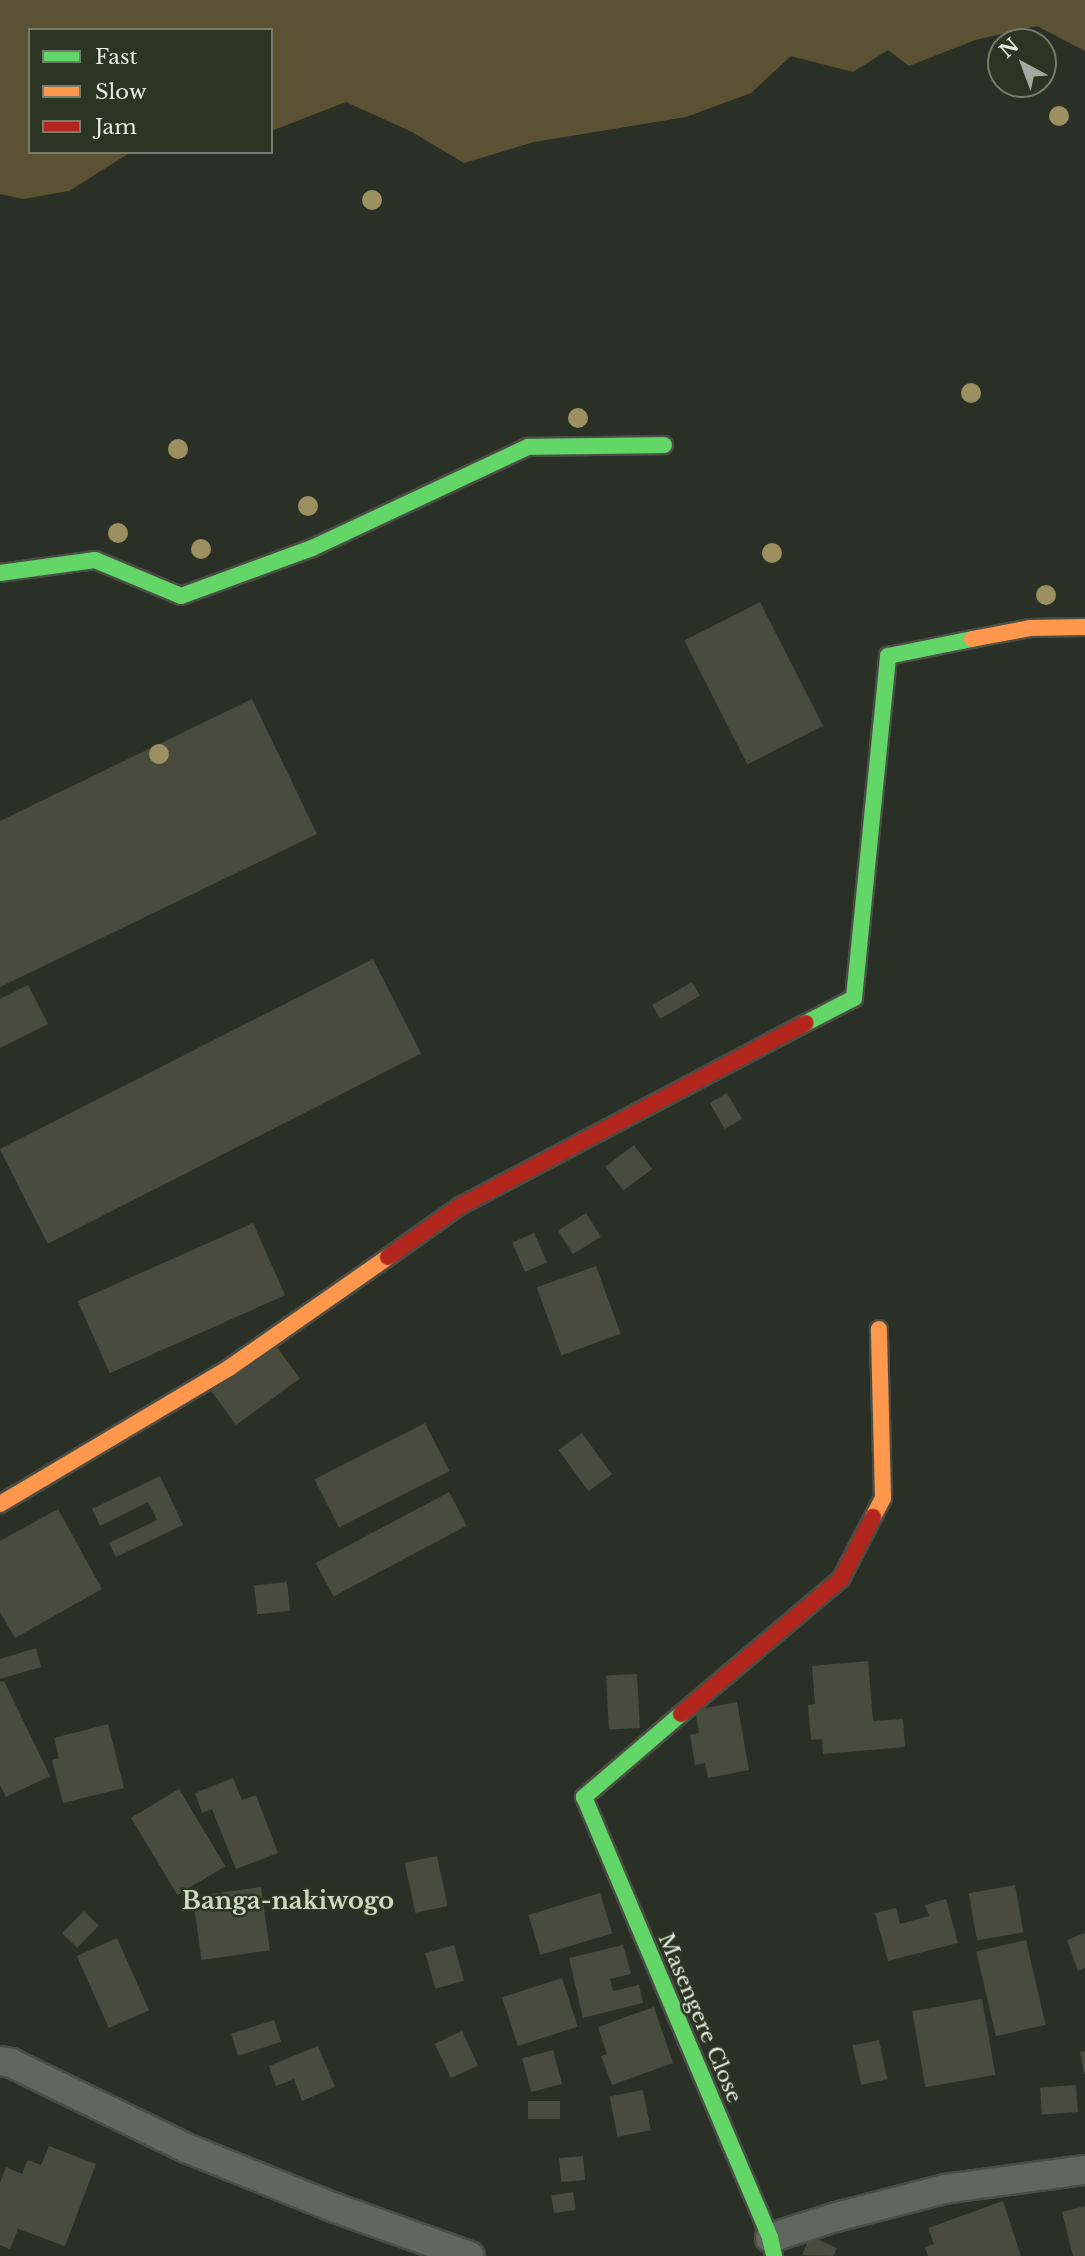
<!DOCTYPE html>
<html>
<head>
<meta charset="utf-8">
<style>
  body { margin:0 }
  #map { position:relative; width:1085px; height:2256px; overflow:hidden; background:#2b3026; font-family:"Libre Baskerville",serif }
  div>[style] { position:absolute }
  [style*='--x'] { left:calc(var(--x)*1px); top:calc(var(--y)*1px); width:calc(var(--w)*1px); rotate:calc(var(--a)*1deg) }
  .green>* { inset:0; background:#5b5233 }
  .building>* { inset:0; background:#484b3d; transform-origin:0 0 }
  .roads { filter:drop-shadow(2px 0 #4a4d45) drop-shadow(-2px 0 #4a4d45) drop-shadow(0 2px #4a4d45) drop-shadow(0 -2px #4a4d45) }
  .street>* { height:28px; margin:-14px; padding:0 14px; transform-origin:14px; border-radius:14px; background:#62665e }
  .fast>* { height:16px; margin:-8px; padding:0 8px; transform-origin:8px; border-radius:8px; background:#63d668 }
  .slow>* { height:16px; margin:-8px; padding:0 8px; transform-origin:8px; border-radius:8px; background:#ff974d }
  .jam>* { height:16px; margin:-8px; padding:0 8px; transform-origin:8px; border-radius:8px; background:#b3261e }
  .trees>* { width:20px; height:20px; margin:-10px; border-radius:50%; background:#9c8f60 }
  span { translate:-50% -50%; white-space:nowrap; text-align:center; line-height:1.15; -webkit-text-stroke:5px #2c3422; paint-order:stroke }
  .street-label { font-size:21px; color:#e4eade }
  .quarter-label { font-size:24px; color:#cdd8c1; font-weight:700 }
  .legend { position:absolute; left:28px; top:28px; width:245px; height:126px; box-sizing:border-box; background:#2c3422; border:2px solid #767d6d; margin:0; padding:9px 12px; list-style:none; font-size:21px; color:#e4eade }
  .legend li { display:flex; align-items:center; gap:14px; height:35px }
  .legend b { width:35px; border:2px solid #767d6d }
  .north { position:absolute; left:987px; top:28px; width:70px; height:70px; box-sizing:border-box; background:#2c3422; border:2px solid #767d6d; border-radius:50%; rotate:319deg; font-size:19px; font-weight:700; line-height:28px; text-align:center; color:#e4eade }
  .north::after { content:''; display:block; margin:auto; width:24px; height:32px; background:#a3a99e; clip-path:polygon(50% 0,100% 100%,50% 72%,0 100%) }
</style>
</head>
<body>
<div id="map">
  <div class="green">
    <i style="clip-path:polygon(0 0,1085px 0,1085px 51px,1037px 26px,975px 40px,909px 66px,888px 50px,853px 72px,791px 56px,751px 93px,686px 117px,534px 142px,464px 163px,412px 132px,346px 102px,271px 131px,271px 30px,30px 30px,30px 152px,131px 152px,69px 191px,23px 199px,0 194px)"></i>
  </div>
  <div class="building">
    <i style="left:760px;top:602px;width:139px;height:85px;rotate:63deg"></i>
    <i style="clip-path:polygon(252px 699px,317px 834px,0 987px,0 821px)"></i>
    <i style="left:373px;top:959px;width:106px;height:419px;rotate:63deg"></i>
    <i style="left:692px;top:982px;width:16px;height:46px;rotate:60deg"></i>
    <i style="clip-path:polygon(28px 985px,48px 1024px,0 1048px,0 999px)"></i>
    <i style="left:727px;top:1093px;width:30px;height:20px;rotate:60deg"></i>
    <i style="left:634px;top:1145px;width:30px;height:36px;rotate:53deg"></i>
    <i style="left:586px;top:1213px;width:28px;height:33px;rotate:58deg"></i>
    <i style="left:253px;top:1223px;width:79px;height:192px;rotate:66deg"></i>
    <i style="left:534px;top:1233px;width:32px;height:24px;rotate:66deg"></i>
    <i style="left:596px;top:1266px;width:72px;height:63px;rotate:70deg"></i>
    <i style="left:274px;top:1343px;width:44px;height:79px;rotate:54deg"></i>
    <i style="left:425px;top:1423px;width:54px;height:124px;rotate:63deg"></i>
    <i style="left:582px;top:1433px;width:51px;height:29px;rotate:54deg"></i>
    <i style="clip-path:polygon(160px 1476px,183px 1525px,116px 1557px,109px 1543px,157px 1520px,148px 1502px,100px 1526px,92px 1509px)"></i>
    <i style="left:449px;top:1492px;width:38px;height:151px;rotate:62deg"></i>
    <i style="clip-path:polygon(58px 1509px,102px 1589px,15px 1638px,0 1612px,0 1541px)"></i>
    <i style="left:287px;top:1582px;width:29px;height:33px;rotate:84deg"></i>
    <i style="clip-path:polygon(36px 1648px,41px 1667px,0 1679px,0 1659px)"></i>
    <i style="clip-path:polygon(868px 1661px,873px 1721px,903px 1719px,905px 1747px,823px 1754px,822px 1739px,811px 1740px,808px 1705px,815px 1704px,812px 1666px)"></i>
    <i style="left:637px;top:1674px;width:54px;height:31px;rotate:87deg"></i>
    <i style="clip-path:polygon(4px 1681px,50px 1776px,6px 1797px,0 1785px,0 1682px)"></i>
    <i style="clip-path:polygon(737px 1702px,749px 1770px,708px 1778px,705px 1763px,695px 1765px,690px 1735px,699px 1733px,695px 1710px)"></i>
    <i style="clip-path:polygon(108px 1724px,124px 1788px,63px 1803px,52px 1760px,59px 1758px,54px 1738px)"></i>
    <i style="clip-path:polygon(233px 1778px,242px 1800px,256px 1795px,278px 1853px,236px 1869px,212px 1809px,202px 1813px,195px 1793px)"></i>
    <i style="left:179px;top:1789px;width:90px;height:56px;rotate:59deg"></i>
    <i style="left:437px;top:1856px;width:51px;height:33px;rotate:78deg"></i>
    <i style="left:1015px;top:1885px;width:48px;height:47px;rotate:80deg"></i>
    <i style="left:261px;top:1887px;width:64px;height:69px;rotate:82deg"></i>
    <i style="left:600px;top:1893px;width:42px;height:75px;rotate:73deg"></i>
    <i style="clip-path:polygon(946px 1899px,958px 1943px,888px 1961px,875px 1913px,896px 1908px,900px 1924px,929px 1916px,925px 1905px)"></i>
    <i style="left:84px;top:1911px;width:21px;height:31px;rotate:45deg"></i>
    <i style="clip-path:polygon(1085px 1933px,1085px 1968px,1078px 1971px,1067px 1940px)"></i>
    <i style="left:117px;top:1938px;width:79px;height:44px;rotate:66deg"></i>
    <i style="left:1026px;top:1940px;width:87px;height:51px;rotate:77deg"></i>
    <i style="left:454px;top:1945px;width:37px;height:30px;rotate:74deg"></i>
    <i style="clip-path:polygon(623px 1945px,631px 1974px,610px 1979px,613px 1991px,639px 1985px,643px 2003px,583px 2018px,569px 1958px)"></i>
    <i style="left:562px;top:1978px;width:51px;height:63px;rotate:72deg"></i>
    <i style="left:982px;top:1999px;width:77px;height:71px;rotate:80deg"></i>
    <i style="clip-path:polygon(654px 2007px,673px 2063px,612px 2085px,601px 2056px,607px 2054px,598px 2027px)"></i>
    <i style="left:274px;top:2020px;width:23px;height:45px;rotate:72deg"></i>
    <i style="left:462px;top:2031px;width:38px;height:30px;rotate:65deg"></i>
    <i style="left:879px;top:2040px;width:40px;height:27px;rotate:78deg"></i>
    <i style="clip-path:polygon(318px 2046px,335px 2087px,302px 2101px,294px 2079px,276px 2086px,269px 2066px)"></i>
    <i style="left:553px;top:2050px;width:35px;height:32px;rotate:75deg"></i>
    <i style="clip-path:polygon(1085px 2051px,1085px 2074px,1084px 2074px,1080px 2052px)"></i>
    <i style="left:1076px;top:2085px;width:27px;height:36px;rotate:86deg"></i>
    <i style="left:643px;top:2090px;width:41px;height:34px;rotate:79deg"></i>
    <i style="left:528px;top:2101px;width:32px;height:18px"></i>
    <i style="clip-path:polygon(49px 2146px,96px 2164px,65px 2246px,18px 2229px,10px 2249px,0 2245px,0 2183px,6px 2167px,22px 2174px,28px 2160px,41px 2165px)"></i>
    <i style="left:583px;top:2156px;width:24px;height:24px;rotate:85deg"></i>
    <i style="left:573px;top:2192px;width:18px;height:22px;rotate:81deg"></i>
    <i style="clip-path:polygon(1003px 2201px,1021px 2256px,928px 2256px,925px 2247px,934px 2244px,928px 2228px)"></i>
    <i style="clip-path:polygon(1085px 2206px,1085px 2256px,1073px 2256px,1062px 2212px)"></i>
    <i style="clip-path:polygon(810px 2236px,837px 2248px,833px 2256px,802px 2255px)"></i>
  </div>
  <div class="roads">
    <div class="street">
      <i style="--x:0;--y:2061;--w:11;--a:10"></i>
      <i style="--x:11;--y:2063;--w:195;--a:25.9"></i>
      <i style="--x:186;--y:2148;--w:161;--a:21.9"></i>
      <i style="--x:335;--y:2208;--w:143;--a:19.6"></i>
      <i style="--x:770;--y:2238;--w:69;--a:-17.7"></i>
      <i style="--x:836;--y:2217;--w:112;--a:-14.5"></i>
      <i style="--x:944;--y:2189;--w:142;--a:-7.7"></i>
    </div>
    <div class="fast">
      <i style="--x:0;--y:573;--w:96;--a:-7.8"></i>
      <i style="--x:95;--y:560;--w:93;--a:22.7"></i>
      <i style="--x:181;--y:596;--w:140;--a:-20.1"></i>
      <i style="--x:312;--y:548;--w:238;--a:-25.1"></i>
      <i style="--x:528;--y:447;--w:136;--a:-0.8"></i>
      <i style="--x:806;--y:1023;--w:54;--a:-27.5"></i>
      <i style="--x:854;--y:998;--w:344;--a:-84.3"></i>
      <i style="--x:888;--y:656;--w:86;--a:-11.4"></i>
      <i style="--x:681;--y:1714;--w:128;--a:139.4"></i>
      <i style="--x:584;--y:1797;--w:479;--a:67.1"></i>
      <i style="--x:770;--y:2238;--w:18;--a:77"></i>
    </div>
    <div class="slow">
      <i style="--x:972;--y:639;--w:59;--a:-10.7"></i>
      <i style="--x:1030;--y:628;--w:55;--a:-1"></i>
      <i style="--x:0;--y:1504;--w:266;--a:-30.7"></i>
      <i style="--x:229;--y:1368;--w:194;--a:-34.9"></i>
      <i style="--x:873;--y:1517;--w:21;--a:-62"></i>
      <i style="--x:883;--y:1498;--w:169;--a:-91.4"></i>
    </div>
    <div class="jam">
      <i style="--x:388;--y:1257;--w:88;--a:-35.3"></i>
      <i style="--x:460;--y:1206;--w:391;--a:-27.9"></i>
      <i style="--x:681;--y:1714;--w:209;--a:-40.2"></i>
      <i style="--x:841;--y:1579;--w:70;--a:-62.7"></i>
    </div>
  </div>
  <div class="trees">
    <i style="left:1059px;top:116px"></i>
    <i style="left:372px;top:200px"></i>
    <i style="left:971px;top:393px"></i>
    <i style="left:578px;top:418px"></i>
    <i style="left:178px;top:449px"></i>
    <i style="left:308px;top:506px"></i>
    <i style="left:118px;top:533px"></i>
    <i style="left:201px;top:549px"></i>
    <i style="left:772px;top:553px"></i>
    <i style="left:1046px;top:595px"></i>
    <i style="left:159px;top:754px"></i>
  </div>
  <div class="street-label">
    <span style="left:700px;top:2018px;rotate:67deg">Masengere Close</span>
  </div>
  <div class="quarter-label">
    <span style="left:288px;top:1901px">Banga-nakiwogo</span>
  </div>
  <ul class="legend">
  <li><b style="height:9px;background:#63d668"></b>Fast</li>
  <li><b style="height:9px;background:#ff974d"></b>Slow</li>
  <li><b style="height:9px;background:#b3261e"></b>Jam</li>
  </ul>
  <div class="north">N</div>
</div>
</body>
</html>
